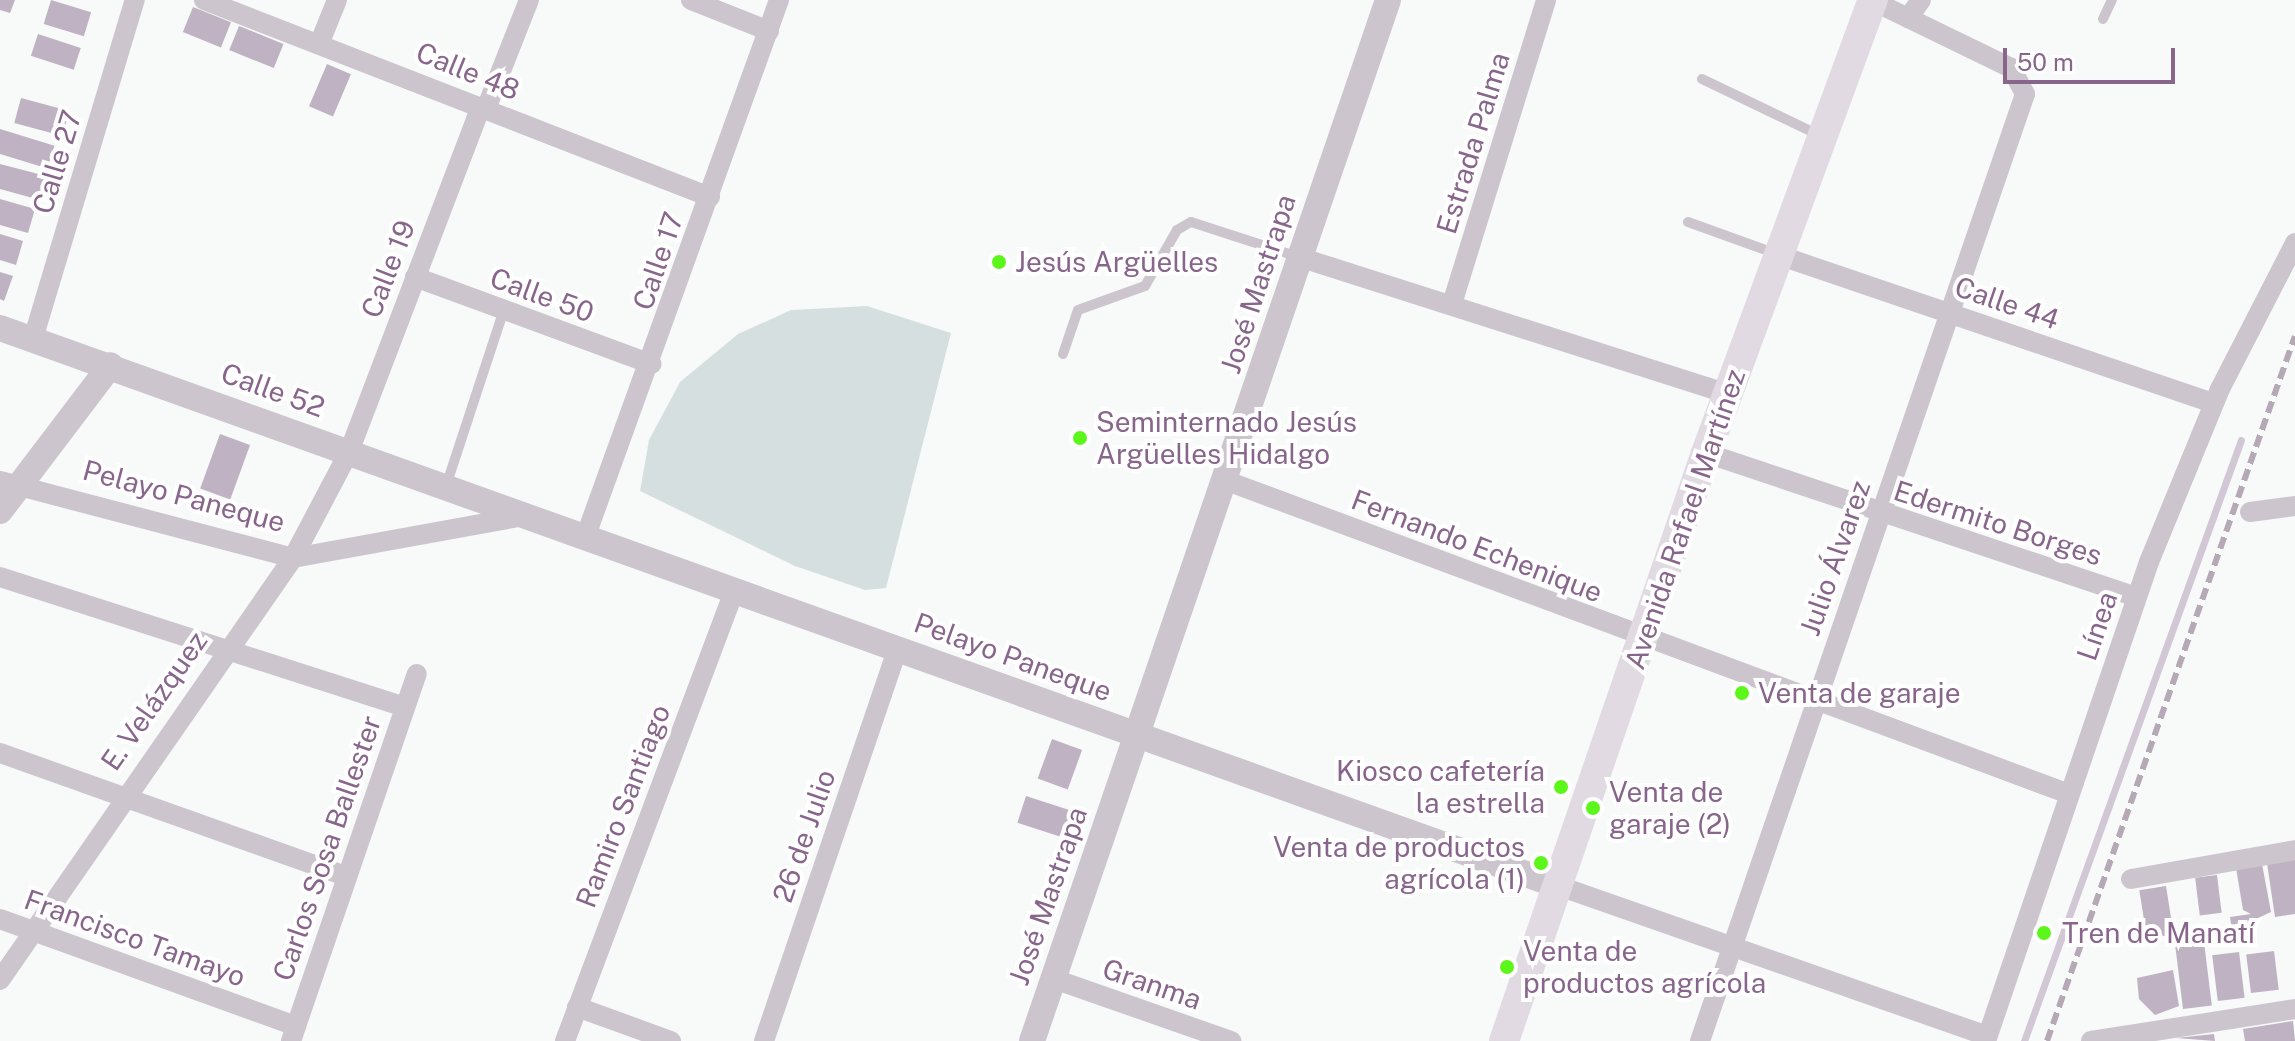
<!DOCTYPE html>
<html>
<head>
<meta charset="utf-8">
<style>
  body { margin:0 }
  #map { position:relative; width:2295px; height:1041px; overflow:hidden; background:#f7faf9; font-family:"Public Sans",sans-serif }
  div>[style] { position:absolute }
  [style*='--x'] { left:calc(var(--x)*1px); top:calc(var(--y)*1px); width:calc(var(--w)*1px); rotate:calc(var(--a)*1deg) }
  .green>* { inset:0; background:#d6dfe0 }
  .stream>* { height:7px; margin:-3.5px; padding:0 3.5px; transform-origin:3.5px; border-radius:3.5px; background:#d2c8d5 }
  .building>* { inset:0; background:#bfb2c2; transform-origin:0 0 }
  .service>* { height:10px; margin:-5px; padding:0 5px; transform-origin:5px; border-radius:5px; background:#cdc5ce }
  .minor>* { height:20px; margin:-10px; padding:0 10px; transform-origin:10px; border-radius:10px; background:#cdc5ce }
  .tertiary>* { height:26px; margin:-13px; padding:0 13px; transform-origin:13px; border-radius:13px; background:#cdc5ce }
  .secondary>* { height:30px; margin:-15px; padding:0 15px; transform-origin:15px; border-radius:15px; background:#e2dae3 }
  .rail>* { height:6px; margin-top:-3px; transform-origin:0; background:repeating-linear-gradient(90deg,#b5a9b6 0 12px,transparent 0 18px) }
  .dots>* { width:22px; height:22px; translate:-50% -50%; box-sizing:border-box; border:4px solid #fff; border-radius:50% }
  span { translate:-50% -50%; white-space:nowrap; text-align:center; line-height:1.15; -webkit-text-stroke:8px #fff; paint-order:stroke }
  .street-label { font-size:28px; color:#88668c }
  .poi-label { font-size:28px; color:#88668c }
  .left { translate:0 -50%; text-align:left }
  .right { translate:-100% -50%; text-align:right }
  .scale { position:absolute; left:2003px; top:48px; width:172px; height:36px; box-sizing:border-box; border:4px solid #88668c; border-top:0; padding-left:10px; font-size:24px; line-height:28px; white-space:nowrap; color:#88668c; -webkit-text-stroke:6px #fff; paint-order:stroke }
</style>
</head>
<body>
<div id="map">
  <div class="green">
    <i style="clip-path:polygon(867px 306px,951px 333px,886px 588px,865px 590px,795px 566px,640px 491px,649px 440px,680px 382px,738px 334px,791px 310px)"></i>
  </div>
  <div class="stream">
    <i style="--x:2024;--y:1041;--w:639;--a:-70.15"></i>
  </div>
  <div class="building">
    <i style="clip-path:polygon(0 0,15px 0,10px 13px,0 10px)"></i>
    <i style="left:51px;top:0;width:42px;height:25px;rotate:17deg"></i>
    <i style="left:193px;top:7px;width:41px;height:27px;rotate:22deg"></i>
    <i style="left:239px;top:26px;width:48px;height:26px;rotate:22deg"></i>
    <i style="left:38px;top:34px;width:45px;height:23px;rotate:18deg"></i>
    <i style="left:327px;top:64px;width:26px;height:46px;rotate:23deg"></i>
    <i style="left:21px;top:98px;width:50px;height:26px;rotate:15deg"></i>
    <i style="left:0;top:129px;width:57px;height:24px;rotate:17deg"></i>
    <i style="clip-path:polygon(0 164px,46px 176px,40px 200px,0 189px)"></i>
    <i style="clip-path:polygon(0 199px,35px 209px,28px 233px,0 225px)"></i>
    <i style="clip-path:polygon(0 234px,23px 241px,16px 265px,0 260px)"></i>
    <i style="clip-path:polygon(0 272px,13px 276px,4px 301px,0 299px)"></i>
    <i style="left:220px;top:434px;width:32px;height:58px;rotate:20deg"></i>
    <i style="left:1052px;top:739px;width:32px;height:42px;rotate:20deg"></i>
    <i style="left:1026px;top:796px;width:52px;height:28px;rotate:18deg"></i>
    <i style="clip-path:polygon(2295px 859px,2295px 914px,2275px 917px,2267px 863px)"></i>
    <i style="clip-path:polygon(2262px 864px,2271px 912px,2232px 930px,2230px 917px,2251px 914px,2243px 910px,2236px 868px)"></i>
    <i style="left:2217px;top:875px;width:38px;height:22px;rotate:83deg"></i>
    <i style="left:2166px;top:886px;width:49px;height:27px;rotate:81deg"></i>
    <i style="left:2204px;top:942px;width:64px;height:29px;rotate:83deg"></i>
    <i style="left:2274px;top:951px;width:39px;height:28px;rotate:83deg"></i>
    <i style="left:2239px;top:952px;width:46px;height:27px;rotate:83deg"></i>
    <i style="clip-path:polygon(2173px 970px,2179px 1006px,2155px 1015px,2139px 999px,2137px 978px)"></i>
    <i style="clip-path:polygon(2293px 1021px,2295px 1041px,2245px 1041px,2243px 1029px)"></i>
    <i style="clip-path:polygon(2214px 1034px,2215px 1041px,2176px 1038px)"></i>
  </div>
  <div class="service">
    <i style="--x:2103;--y:19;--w:21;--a:-65"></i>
    <i style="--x:1702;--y:79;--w:130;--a:25.6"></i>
    <i style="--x:1688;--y:222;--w:95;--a:19.8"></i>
    <i style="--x:1063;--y:354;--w:46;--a:-71.2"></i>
    <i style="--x:1078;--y:310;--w:71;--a:-19.7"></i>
    <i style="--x:1145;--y:286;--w:64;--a:-60.3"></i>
    <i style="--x:1177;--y:230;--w:16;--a:-30"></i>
    <i style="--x:1191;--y:222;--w:114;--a:18"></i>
    <i style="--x:446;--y:486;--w:185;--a:-71.8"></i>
  </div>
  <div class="minor">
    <i style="--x:204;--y:0;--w:543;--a:21.27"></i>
    <i style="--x:691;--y:0;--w:84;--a:21.7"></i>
    <i style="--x:1908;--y:18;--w:22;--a:-54"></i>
    <i style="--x:320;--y:42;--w:45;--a:-68"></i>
    <i style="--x:486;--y:109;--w:117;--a:-68.5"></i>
    <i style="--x:1781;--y:256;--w:457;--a:18.8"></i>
    <i style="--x:1299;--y:257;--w:449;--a:17.7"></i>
    <i style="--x:415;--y:277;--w:252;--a:20.2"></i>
    <i style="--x:1452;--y:304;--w:318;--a:-72.8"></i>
    <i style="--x:33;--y:339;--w:354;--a:-73.3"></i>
    <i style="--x:1706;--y:453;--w:454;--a:18.5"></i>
    <i style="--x:0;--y:481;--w:303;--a:14.7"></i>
    <i style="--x:293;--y:558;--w:235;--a:-10.3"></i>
    <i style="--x:1227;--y:481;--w:898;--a:20.39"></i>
    <i style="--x:2250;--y:512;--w:45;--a:-7.6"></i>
    <i style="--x:585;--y:538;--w:572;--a:-70.17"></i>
    <i style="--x:0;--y:577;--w:424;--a:17.8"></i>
    <i style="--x:0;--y:753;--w:367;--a:19.6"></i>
    <i style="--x:2131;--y:879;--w:167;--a:-10"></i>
    <i style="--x:1559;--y:886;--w:454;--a:19.3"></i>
    <i style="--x:0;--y:919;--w:315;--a:19.9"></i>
    <i style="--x:1054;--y:979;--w:188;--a:19.3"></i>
    <i style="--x:0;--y:980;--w:514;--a:-55.23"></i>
    <i style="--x:293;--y:558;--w:120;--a:-62.2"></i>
    <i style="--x:349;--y:452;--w:369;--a:-69.1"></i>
    <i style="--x:577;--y:1007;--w:100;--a:19.9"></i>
    <i style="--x:291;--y:1041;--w:388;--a:-71.1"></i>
    <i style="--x:565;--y:1041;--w:481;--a:-69.4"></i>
    <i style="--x:764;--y:1041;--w:413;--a:-71.2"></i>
    <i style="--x:1700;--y:1041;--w:1001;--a:-71.06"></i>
    <i style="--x:2025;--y:94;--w:30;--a:-118"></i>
    <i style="--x:2011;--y:68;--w:156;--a:-154.1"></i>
    <i style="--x:1986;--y:1041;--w:506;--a:-71.21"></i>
    <i style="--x:2149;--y:562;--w:187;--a:-67.7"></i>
    <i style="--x:2220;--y:389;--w:164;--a:-62.8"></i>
    <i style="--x:2091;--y:1041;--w:206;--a:-8.9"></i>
  </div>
  <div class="tertiary">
    <i style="--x:0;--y:328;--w:1656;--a:19.69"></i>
    <i style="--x:0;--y:511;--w:183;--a:-52.8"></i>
    <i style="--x:1032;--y:1041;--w:1100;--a:-71.12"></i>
  </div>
  <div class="secondary">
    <i style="--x:1504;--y:1041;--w:622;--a:-71.04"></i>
    <i style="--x:1706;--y:453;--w:483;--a:-69.8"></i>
  </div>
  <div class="rail">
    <i style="--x:2047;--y:1041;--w:747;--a:-70.62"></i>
  </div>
  <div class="dots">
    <i style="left:999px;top:262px;background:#5df61b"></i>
    <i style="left:1080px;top:438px;background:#5df61b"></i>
    <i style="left:1742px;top:693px;background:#5df61b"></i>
    <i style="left:1561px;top:787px;background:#5df61b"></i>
    <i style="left:1593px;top:808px;background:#5df61b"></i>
    <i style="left:1541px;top:863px;background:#5df61b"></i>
    <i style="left:2044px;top:933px;background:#5df61b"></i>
    <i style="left:1507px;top:967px;background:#5df61b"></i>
  </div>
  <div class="street-label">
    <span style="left:468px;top:71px;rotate:22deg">Calle 48</span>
    <span style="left:1473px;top:143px;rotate:-73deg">Estrada Palma</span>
    <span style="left:57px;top:162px;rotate:-73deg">Calle 27</span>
    <span style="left:658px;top:261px;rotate:-71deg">Calle 17</span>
    <span style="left:388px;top:269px;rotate:-69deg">Calle 19</span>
    <span style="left:1258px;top:284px;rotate:-72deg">José Mastrapa</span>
    <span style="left:542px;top:295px;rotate:20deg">Calle 50</span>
    <span style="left:2007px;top:303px;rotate:19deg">Calle 44</span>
    <span style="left:273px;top:390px;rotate:20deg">Calle 52</span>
    <span style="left:184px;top:496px;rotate:15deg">Pelayo Paneque</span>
    <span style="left:1685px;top:519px;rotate:-71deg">Avenida Rafael Martínez</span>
    <span style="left:1998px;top:523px;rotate:18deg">Edermito Borges</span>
    <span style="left:1477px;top:546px;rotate:21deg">Fernando Echenique</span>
    <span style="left:1835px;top:558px;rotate:-71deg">Julio Álvarez</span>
    <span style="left:2097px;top:626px;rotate:-71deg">Línea</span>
    <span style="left:1013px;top:657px;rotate:20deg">Pelayo Paneque</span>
    <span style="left:154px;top:701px;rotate:-55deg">E. Velázquez</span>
    <span style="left:623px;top:806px;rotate:-69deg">Ramiro Santiago</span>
    <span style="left:804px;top:836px;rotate:-71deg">26 de Julio</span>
    <span style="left:327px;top:848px;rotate:-71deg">Carlos Sosa Ballester</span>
    <span style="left:1048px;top:896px;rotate:-71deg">José Mastrapa</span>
    <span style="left:135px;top:938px;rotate:20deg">Francisco Tamayo</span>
    <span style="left:1152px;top:984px;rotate:19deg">Granma</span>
  </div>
  <div class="poi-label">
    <span class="left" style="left:1015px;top:262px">Jesús Argüelles</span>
    <span class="left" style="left:1096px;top:438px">Seminternado Jesús<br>Argüelles Hidalgo</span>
    <span class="left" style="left:1758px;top:693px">Venta de garaje</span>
    <span class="right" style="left:1545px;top:787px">Kiosco cafetería<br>la estrella</span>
    <span class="left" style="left:1609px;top:808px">Venta de<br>garaje (2)</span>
    <span class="right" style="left:1525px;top:863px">Venta de productos<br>agrícola (1)</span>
    <span class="left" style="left:2062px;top:933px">Tren de Manatí</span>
    <span class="left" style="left:1523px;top:967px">Venta de<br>productos agrícola</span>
  </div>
  <div class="scale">50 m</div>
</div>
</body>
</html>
